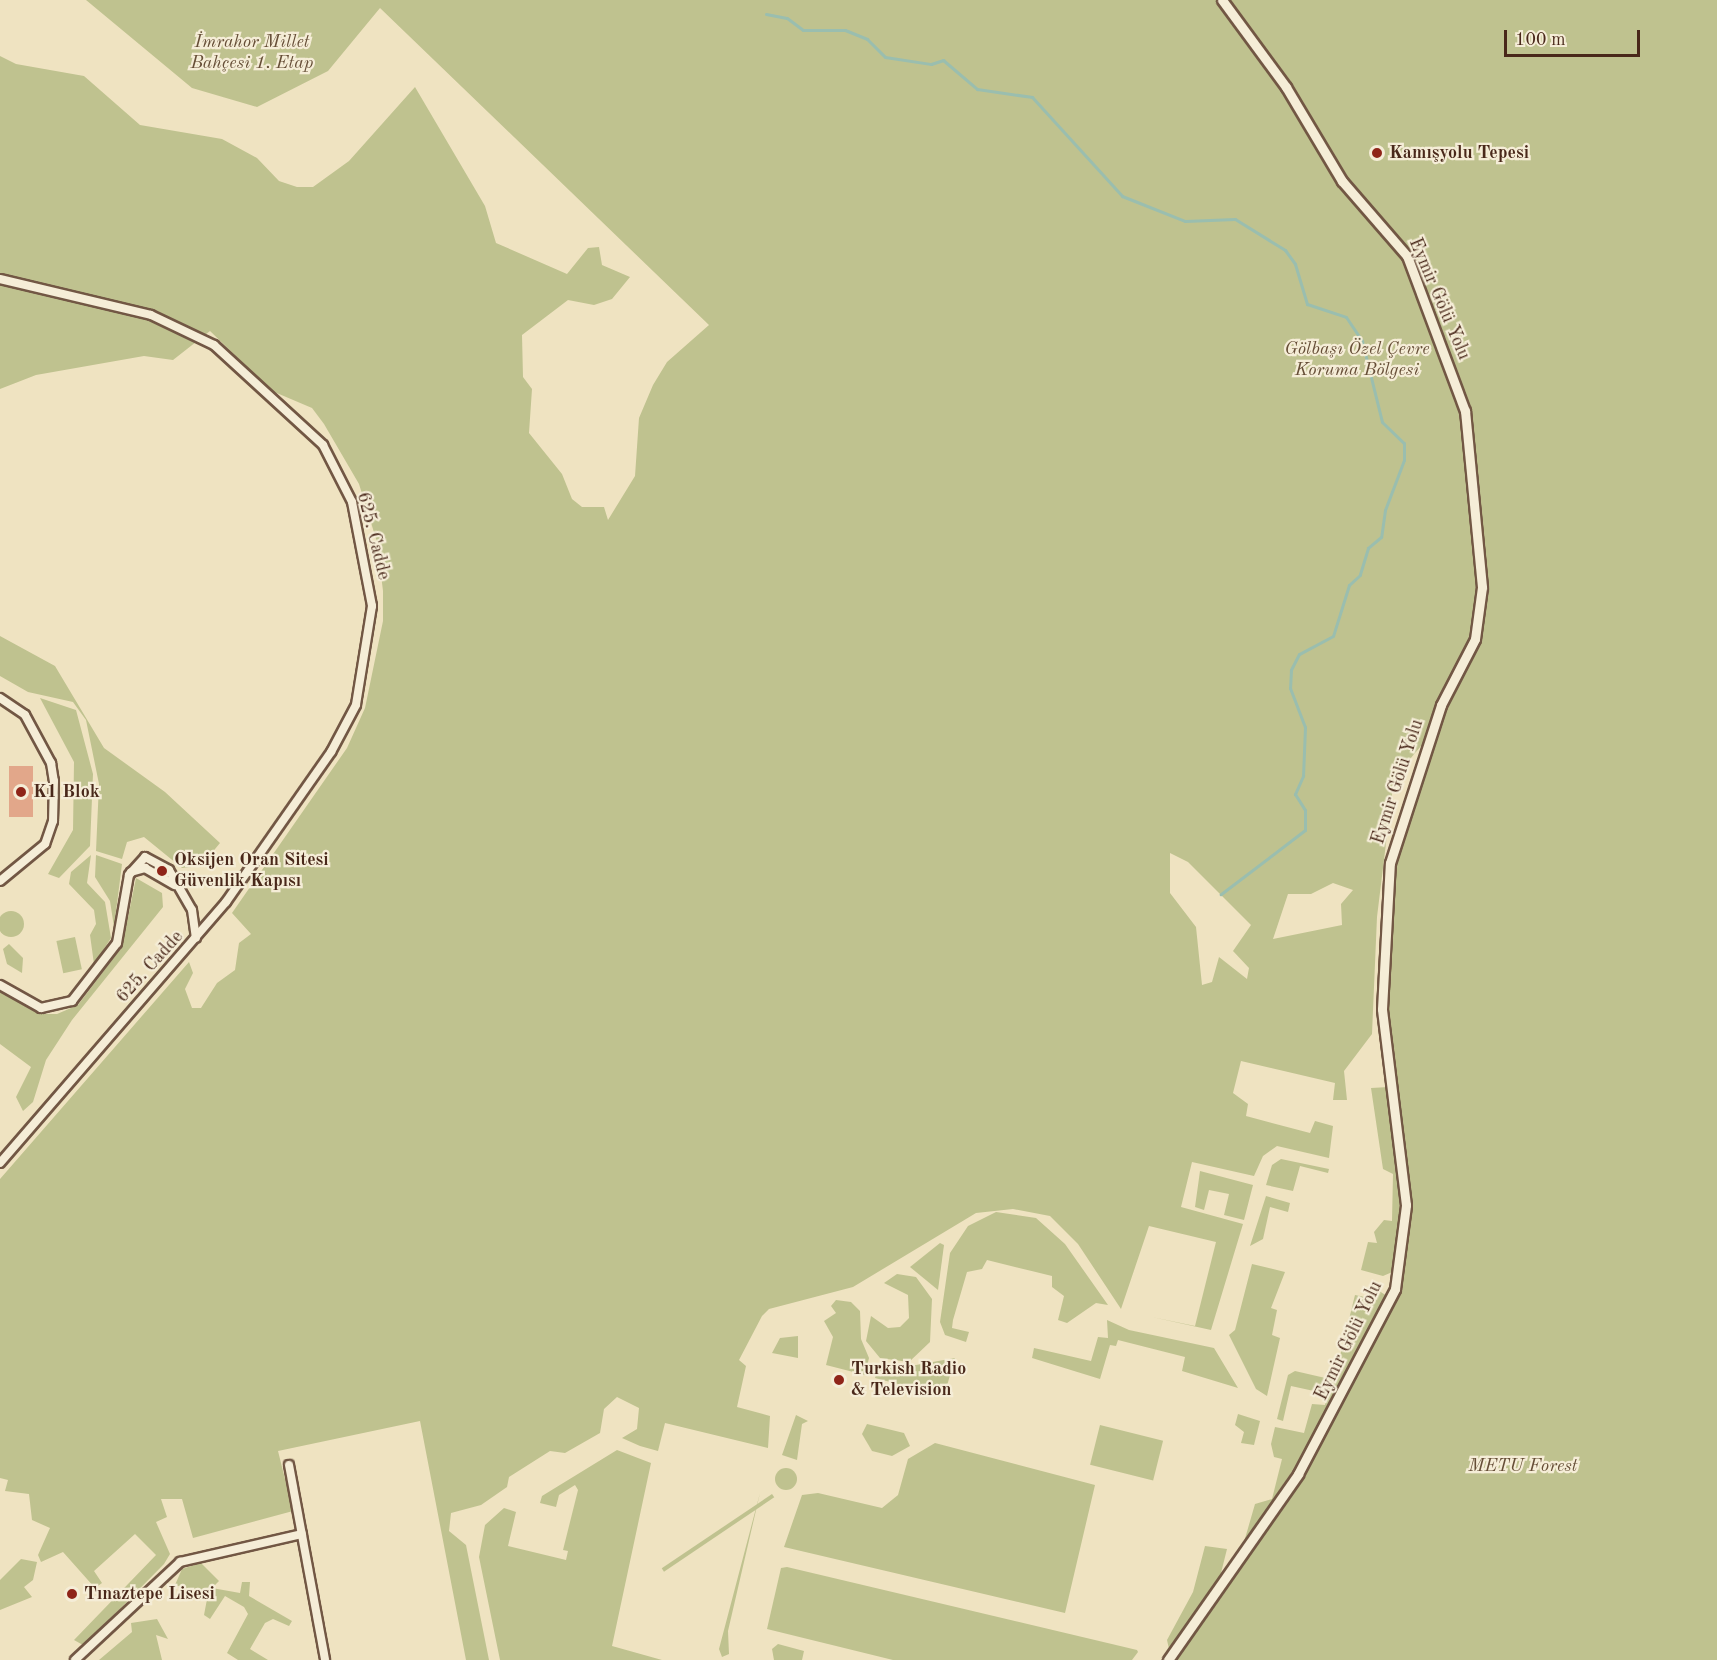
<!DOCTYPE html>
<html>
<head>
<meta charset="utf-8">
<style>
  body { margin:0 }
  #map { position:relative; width:1717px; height:1660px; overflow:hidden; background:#efe3c1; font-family:"Old Standard TT",serif }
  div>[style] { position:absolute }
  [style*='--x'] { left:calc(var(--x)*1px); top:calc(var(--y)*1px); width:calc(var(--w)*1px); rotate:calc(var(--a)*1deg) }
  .green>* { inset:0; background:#bfc28f; transform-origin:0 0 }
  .round { border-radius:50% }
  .stream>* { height:3px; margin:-1.5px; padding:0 1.5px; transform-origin:1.5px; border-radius:1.5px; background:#9abeaf }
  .building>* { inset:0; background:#e2a78a; transform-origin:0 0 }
  .roads { filter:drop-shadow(2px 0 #725744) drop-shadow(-2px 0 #725744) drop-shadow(0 2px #725744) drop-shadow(0 -2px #725744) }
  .minor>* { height:8px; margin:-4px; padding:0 4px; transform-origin:4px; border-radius:4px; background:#f5edd7 }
  .tertiary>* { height:9px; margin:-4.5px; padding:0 4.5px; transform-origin:4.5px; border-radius:4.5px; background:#f5edd7 }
  .dots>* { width:16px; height:16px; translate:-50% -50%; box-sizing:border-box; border:3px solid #f5edd7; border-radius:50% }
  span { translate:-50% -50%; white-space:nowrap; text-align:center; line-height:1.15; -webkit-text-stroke:4.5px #f5edd7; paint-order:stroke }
  .park-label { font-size:18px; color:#664e37; font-style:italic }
  .poi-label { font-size:18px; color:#49281a; font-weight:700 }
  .left { translate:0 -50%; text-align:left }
  .street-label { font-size:18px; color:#49281a }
  .scale { position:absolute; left:1504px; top:30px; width:136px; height:27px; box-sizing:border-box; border:3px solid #49281a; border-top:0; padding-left:8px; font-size:18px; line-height:21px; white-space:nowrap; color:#49281a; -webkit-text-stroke:4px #f5edd7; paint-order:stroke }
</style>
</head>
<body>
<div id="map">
  <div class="green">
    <i style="clip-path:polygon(evenodd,86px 0,1717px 0,1717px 1660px,1171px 1660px,1275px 1509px,1389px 1306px,1405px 1234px,1384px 1029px,1390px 863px,1428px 748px,1421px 746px,1394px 778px,1377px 917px,1372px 1034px,1344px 1071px,1347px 1100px,1333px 1100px,1335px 1083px,1241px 1061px,1233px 1093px,1248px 1104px,1246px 1116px,1310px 1133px,1315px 1121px,1333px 1126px,1329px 1158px,1277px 1146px,1263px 1156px,1254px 1176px,1192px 1162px,1181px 1207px,1243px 1224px,1211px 1330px,1152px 1317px,1195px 1326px,1216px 1242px,1149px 1226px,1121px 1309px,1078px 1244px,1050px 1216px,1013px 1209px,976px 1213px,853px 1287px,769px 1309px,762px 1316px,739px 1360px,746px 1366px,737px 1407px,770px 1416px,768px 1448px,665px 1423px,658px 1451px,640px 1446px,622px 1438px,637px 1429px,639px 1408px,617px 1397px,604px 1409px,600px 1433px,565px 1453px,550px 1451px,509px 1477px,507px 1487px,481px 1505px,451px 1513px,449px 1531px,466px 1545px,489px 1660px,466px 1660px,420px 1421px,278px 1451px,293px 1511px,193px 1538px,182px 1499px,161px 1499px,167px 1517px,156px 1522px,170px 1554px,164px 1564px,95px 1634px,83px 1645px,74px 1640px,156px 1555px,135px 1534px,94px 1571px,102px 1583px,95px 1588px,63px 1552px,41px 1562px,38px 1555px,50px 1528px,32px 1520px,29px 1494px,5px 1491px,8px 1480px,0 1478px,0 1179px,189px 962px,193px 973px,185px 989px,192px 1008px,201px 1008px,217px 983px,235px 970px,239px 943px,251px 934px,232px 913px,347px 748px,365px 708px,383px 621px,383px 591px,377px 542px,359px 484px,324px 424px,312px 408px,272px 391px,210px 331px,173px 360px,144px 356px,36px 375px,0 389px,0 56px,16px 64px,84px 76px,140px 125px,222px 139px,257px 158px,279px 181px,297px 187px,313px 187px,349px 161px,415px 87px,485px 206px,496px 243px,567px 274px,588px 248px,599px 247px,602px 265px,630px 277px,612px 299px,594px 305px,568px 300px,522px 335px,523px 377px,532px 389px,529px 433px,562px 474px,572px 499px,582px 507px,604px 507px,608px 520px,635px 476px,639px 418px,653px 385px,667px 362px,709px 325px,380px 8px,328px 71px,257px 107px,192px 88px,86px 0,1170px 853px,1188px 862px,1251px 925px,1233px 951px,1249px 968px,1247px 979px,1219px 957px,1212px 982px,1202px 985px,1196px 927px,1170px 893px,1170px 853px,86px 0,1333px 883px,1353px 890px,1341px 904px,1342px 925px,1273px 939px,1288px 894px,1311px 894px,1333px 883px)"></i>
    <i style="clip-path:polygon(0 636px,55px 666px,104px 748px,165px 792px,220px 843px,201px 866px,182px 868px,144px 837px,127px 842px,122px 859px,96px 851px,99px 784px,86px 720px,73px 702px,28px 692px,0 676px)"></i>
    <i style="clip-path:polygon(40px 698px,76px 710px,93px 774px,90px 846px,59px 878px,48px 874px,73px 830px,74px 762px)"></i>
    <i style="clip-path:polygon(91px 855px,87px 883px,105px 902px,111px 938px,94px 964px,90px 935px,96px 924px,94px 910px,69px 884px,71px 872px)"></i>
    <i style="clip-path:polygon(96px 855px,122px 864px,114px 927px,110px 901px,95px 877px)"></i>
    <i style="clip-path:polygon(136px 878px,162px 893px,163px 907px,72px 1020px,46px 1060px,33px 1102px,23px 1111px,16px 1097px,31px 1067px,0 1044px,0 992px,39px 1014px,57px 1014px,78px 1005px,122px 947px)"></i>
    <i class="round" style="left:-2px;top:911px;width:26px;height:26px"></i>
    <i style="left:75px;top:937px;width:33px;height:19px;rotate:78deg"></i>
    <i style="clip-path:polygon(9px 944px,23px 958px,22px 973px,7px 964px,3px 949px)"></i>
    <i style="clip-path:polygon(1389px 1087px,1402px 1230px,1397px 1270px,1383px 1276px,1361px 1270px,1368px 1242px,1377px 1243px,1374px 1232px,1384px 1220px,1392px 1221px,1393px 1174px,1383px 1169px,1371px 1088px)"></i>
    <i style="clip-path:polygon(1281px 1159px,1329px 1169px,1328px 1173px,1300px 1166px,1293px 1191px,1266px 1185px,1272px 1165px)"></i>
    <i style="clip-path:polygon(1200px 1171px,1253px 1185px,1244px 1220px,1224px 1215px,1229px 1194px,1209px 1190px,1204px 1210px,1195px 1207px)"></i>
    <i style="clip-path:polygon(1266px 1196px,1290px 1203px,1288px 1212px,1270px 1207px,1263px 1239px,1250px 1246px)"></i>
    <i style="clip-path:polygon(996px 1212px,1036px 1218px,1065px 1244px,1108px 1305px,1096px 1303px,1067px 1323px,1058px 1320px,1064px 1296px,1052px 1287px,1052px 1276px,987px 1260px,982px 1269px,967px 1272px,953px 1320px,952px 1328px,969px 1332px,966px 1342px,945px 1335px,940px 1322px,950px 1253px,968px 1226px)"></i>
    <i style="clip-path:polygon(940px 1243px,944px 1245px,938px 1290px,910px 1267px)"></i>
    <i style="clip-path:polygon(1252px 1264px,1285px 1272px,1271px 1308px,1277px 1310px,1272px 1335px,1280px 1338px,1267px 1396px,1256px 1389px,1229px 1335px,1235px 1330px)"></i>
    <i style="clip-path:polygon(897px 1274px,916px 1277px,932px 1299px,930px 1342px,909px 1362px,880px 1358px,866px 1341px,871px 1316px,888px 1328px,900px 1327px,909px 1318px,908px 1295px,884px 1283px)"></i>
    <i style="clip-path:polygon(1373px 1287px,1387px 1296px,1317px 1435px,1244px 1542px,1255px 1504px,1272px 1499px,1282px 1459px,1274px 1457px,1271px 1444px,1275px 1427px,1304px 1433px,1312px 1404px,1325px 1405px,1326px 1398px,1314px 1391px,1291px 1386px,1283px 1421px,1277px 1419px,1288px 1375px,1295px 1371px,1334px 1380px,1355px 1295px,1370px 1298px)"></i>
    <i style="clip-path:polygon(836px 1300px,851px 1302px,860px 1311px,861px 1339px,869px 1358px,865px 1375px,826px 1365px,833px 1337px,824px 1321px,836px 1313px,831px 1306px)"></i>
    <i style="clip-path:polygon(1107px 1320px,1129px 1330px,1214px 1348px,1238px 1388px,1182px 1371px,1185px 1357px,1118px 1340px,1116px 1346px,1110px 1345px,1100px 1379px,1032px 1358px,1034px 1348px,1091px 1361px,1098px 1337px,1108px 1338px)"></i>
    <i style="clip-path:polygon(798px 1336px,798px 1358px,772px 1353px,780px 1338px)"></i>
    <i style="clip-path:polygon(955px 1358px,944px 1396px,875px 1378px,878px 1364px,905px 1367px)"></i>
    <i style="clip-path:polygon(1238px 1414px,1260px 1421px,1254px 1445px,1241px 1443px,1244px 1432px,1235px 1425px)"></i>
    <i style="clip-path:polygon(796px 1415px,808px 1421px,802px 1424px,797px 1460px,782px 1455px)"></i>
    <i style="clip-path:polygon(867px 1424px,904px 1433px,910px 1446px,892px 1456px,872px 1451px,862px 1434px)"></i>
    <i style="left:1100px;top:1425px;width:65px;height:41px;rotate:14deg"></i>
    <i style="clip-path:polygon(935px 1443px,1095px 1485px,1065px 1613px,784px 1547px,802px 1495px,818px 1493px,882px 1508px,898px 1495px,908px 1459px)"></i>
    <i style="clip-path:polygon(617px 1450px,651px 1463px,612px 1646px,662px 1660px,500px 1660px,479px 1557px,485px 1525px,504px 1508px,516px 1512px,508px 1546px,566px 1560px,568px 1551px,563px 1550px,578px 1490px,575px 1485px,559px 1495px,556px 1507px,540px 1503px,542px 1496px)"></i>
    <i class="round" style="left:775px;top:1468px;width:22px;height:22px"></i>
    <i style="clip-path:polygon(760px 1493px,728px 1631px,729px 1654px,722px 1657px,719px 1649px)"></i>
    <i style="left:772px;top:1494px;width:4px;height:133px;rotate:56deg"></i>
    <i style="clip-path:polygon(1205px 1546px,1227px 1549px,1219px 1581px,1169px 1649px,1167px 1640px,1193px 1592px)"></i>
    <i style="clip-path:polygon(21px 1559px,37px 1562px,33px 1580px,24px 1587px,32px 1597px,0 1610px,0 1580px)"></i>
    <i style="clip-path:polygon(201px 1563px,219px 1581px,212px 1588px,240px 1593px,242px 1582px,250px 1582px,249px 1596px,292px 1621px,289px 1626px,273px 1619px,265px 1623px,250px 1649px,268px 1660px,238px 1660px,227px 1653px,248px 1614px,244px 1607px,225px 1596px,210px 1619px,204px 1615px,208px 1594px,175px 1585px,182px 1569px)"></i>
    <i style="clip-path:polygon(787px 1567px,1137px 1650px,1138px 1652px,1132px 1660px,893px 1660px,767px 1629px,781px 1568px)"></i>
    <i style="clip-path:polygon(157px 1619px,168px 1639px,156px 1635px,162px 1660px,99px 1660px,132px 1632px,131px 1623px)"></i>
    <i style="clip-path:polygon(778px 1644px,804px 1651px,802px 1660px,774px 1660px,772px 1649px)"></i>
  </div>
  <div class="stream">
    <i style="--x:766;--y:14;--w:21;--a:11"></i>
    <i style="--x:787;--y:18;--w:20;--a:37"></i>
    <i style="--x:803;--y:30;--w:42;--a:0"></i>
    <i style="--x:845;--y:30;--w:24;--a:22"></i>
    <i style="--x:867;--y:39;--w:25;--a:45"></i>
    <i style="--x:885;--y:57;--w:47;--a:8.7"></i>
    <i style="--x:931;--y:64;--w:13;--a:-18"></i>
    <i style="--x:943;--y:60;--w:45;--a:40.5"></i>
    <i style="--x:977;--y:89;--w:56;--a:8.3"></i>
    <i style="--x:1032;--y:97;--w:134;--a:47.7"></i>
    <i style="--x:1122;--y:196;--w:68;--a:21.6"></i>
    <i style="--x:1185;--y:221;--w:50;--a:-2.3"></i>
    <i style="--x:1235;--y:219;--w:59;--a:31.8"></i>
    <i style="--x:1285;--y:250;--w:17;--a:54"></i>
    <i style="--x:1295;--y:264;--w:42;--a:73.3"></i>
    <i style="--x:1307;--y:304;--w:41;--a:18.4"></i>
    <i style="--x:1346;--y:317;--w:29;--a:56"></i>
    <i style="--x:1362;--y:341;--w:83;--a:76.1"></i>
    <i style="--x:1382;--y:422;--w:30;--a:44"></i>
    <i style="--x:1404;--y:443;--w:17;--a:90"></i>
    <i style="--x:1404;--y:460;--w:53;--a:110.8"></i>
    <i style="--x:1385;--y:510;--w:27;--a:98"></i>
    <i style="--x:1381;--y:537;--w:17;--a:140"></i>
    <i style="--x:1368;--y:548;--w:28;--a:107"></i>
    <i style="--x:1360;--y:575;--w:15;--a:138"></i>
    <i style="--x:1349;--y:585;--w:53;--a:107.4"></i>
    <i style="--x:1333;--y:636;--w:38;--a:152"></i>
    <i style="--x:1299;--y:654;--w:18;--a:117"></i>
    <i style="--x:1291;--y:670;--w:18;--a:93"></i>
    <i style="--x:1290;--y:688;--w:42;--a:69"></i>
    <i style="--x:1305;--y:727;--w:49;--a:92.3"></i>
    <i style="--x:1303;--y:776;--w:20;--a:114"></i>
    <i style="--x:1295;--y:794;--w:19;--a:58"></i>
    <i style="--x:1305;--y:810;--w:20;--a:90"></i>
    <i style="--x:1305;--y:830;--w:106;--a:142.7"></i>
  </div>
  <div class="building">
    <i style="left:9px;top:766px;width:24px;height:51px"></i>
  </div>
  <div class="roads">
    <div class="minor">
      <i style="--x:0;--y:279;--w:155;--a:13.4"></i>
      <i style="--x:151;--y:315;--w:70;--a:25.5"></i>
      <i style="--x:214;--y:345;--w:148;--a:42.5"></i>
      <i style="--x:323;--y:445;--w:64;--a:63"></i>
      <i style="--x:352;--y:502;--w:106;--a:79.1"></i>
      <i style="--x:372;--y:606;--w:100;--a:99.2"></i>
      <i style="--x:356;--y:705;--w:53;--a:118"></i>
      <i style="--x:331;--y:752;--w:183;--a:125"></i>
      <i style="--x:226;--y:902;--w:345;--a:130.9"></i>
      <i style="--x:0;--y:698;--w:30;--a:34"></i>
      <i style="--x:25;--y:715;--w:55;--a:61.6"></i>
      <i style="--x:51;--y:763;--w:18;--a:81"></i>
      <i style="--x:54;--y:781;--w:40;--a:91.4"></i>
      <i style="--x:53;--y:821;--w:24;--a:109"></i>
      <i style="--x:45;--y:844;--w:58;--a:140.6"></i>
      <i style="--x:131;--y:872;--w:15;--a:-16"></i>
      <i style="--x:145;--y:868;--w:34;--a:30"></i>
      <i style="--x:0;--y:985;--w:47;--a:29.3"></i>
      <i style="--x:41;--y:1008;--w:32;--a:-13"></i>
      <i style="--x:72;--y:1001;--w:73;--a:-52.2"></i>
      <i style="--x:117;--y:943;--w:69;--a:-80"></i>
      <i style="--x:129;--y:875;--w:24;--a:-48"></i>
      <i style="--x:145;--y:857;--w:27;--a:28"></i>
      <i style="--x:169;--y:870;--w:46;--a:60.1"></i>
      <i style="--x:192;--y:910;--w:28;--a:82"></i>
      <i style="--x:289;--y:1465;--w:198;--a:79.5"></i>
      <i style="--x:75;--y:1660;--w:144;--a:-43"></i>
      <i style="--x:180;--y:1562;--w:125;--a:-12.9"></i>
    </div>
    <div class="tertiary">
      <i style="--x:1168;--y:1660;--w:227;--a:-55"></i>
      <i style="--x:1298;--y:1474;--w:209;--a:-62.3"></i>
      <i style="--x:1395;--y:1289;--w:85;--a:-82.5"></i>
      <i style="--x:1406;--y:1205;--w:197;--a:-97"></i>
      <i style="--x:1382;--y:1009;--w:146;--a:-86.9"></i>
      <i style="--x:1390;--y:863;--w:166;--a:-72.1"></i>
      <i style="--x:1441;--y:705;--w:74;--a:-62.7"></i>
      <i style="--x:1475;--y:639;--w:52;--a:-82.3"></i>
      <i style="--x:1482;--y:587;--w:177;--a:-95.5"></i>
      <i style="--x:1465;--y:411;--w:165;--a:-110.5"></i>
      <i style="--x:1407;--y:256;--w:99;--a:-130.9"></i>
      <i style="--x:1342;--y:181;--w:109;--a:-120.8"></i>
      <i style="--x:1286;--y:87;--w:108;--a:-126.3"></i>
    </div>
  </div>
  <div class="dots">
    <i style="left:1377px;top:153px;background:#8f2418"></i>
    <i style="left:21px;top:792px;background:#8f2418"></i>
    <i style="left:162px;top:871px;background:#8f2418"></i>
    <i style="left:839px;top:1380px;background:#8f2418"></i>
    <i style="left:72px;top:1594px;background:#8f2418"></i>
  </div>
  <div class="park-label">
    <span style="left:252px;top:53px">İmrahor Millet<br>Bahçesi 1. Etap</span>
    <span style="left:1357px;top:360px">Gölbaşı Özel Çevre<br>Koruma Bölgesi</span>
    <span style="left:1523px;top:1466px">METU Forest</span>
  </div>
  <div class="poi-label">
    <span class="left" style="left:1389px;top:153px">Kamışyolu Tepesi</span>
    <span class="left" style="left:33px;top:792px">K1 Blok</span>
    <span class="left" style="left:174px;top:871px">Oksijen Oran Sitesi<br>Güvenlik Kapısı</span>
    <span class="left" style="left:851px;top:1380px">Turkish Radio<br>&amp; Television</span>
    <span class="left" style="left:84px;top:1594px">Tınaztepe Lisesi</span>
  </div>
  <div class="street-label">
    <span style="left:1439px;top:299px;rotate:67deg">Eymir Gölü Yolu</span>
    <span style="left:373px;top:536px;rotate:76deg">625. Cadde</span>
    <span style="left:1398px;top:782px;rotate:-72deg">Eymir Gölü Yolu</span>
    <span style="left:150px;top:967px;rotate:-48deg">625. Cadde</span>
    <span style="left:1349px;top:1341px;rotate:-64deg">Eymir Gölü Yolu</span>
  </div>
  <div class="scale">100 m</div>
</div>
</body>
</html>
